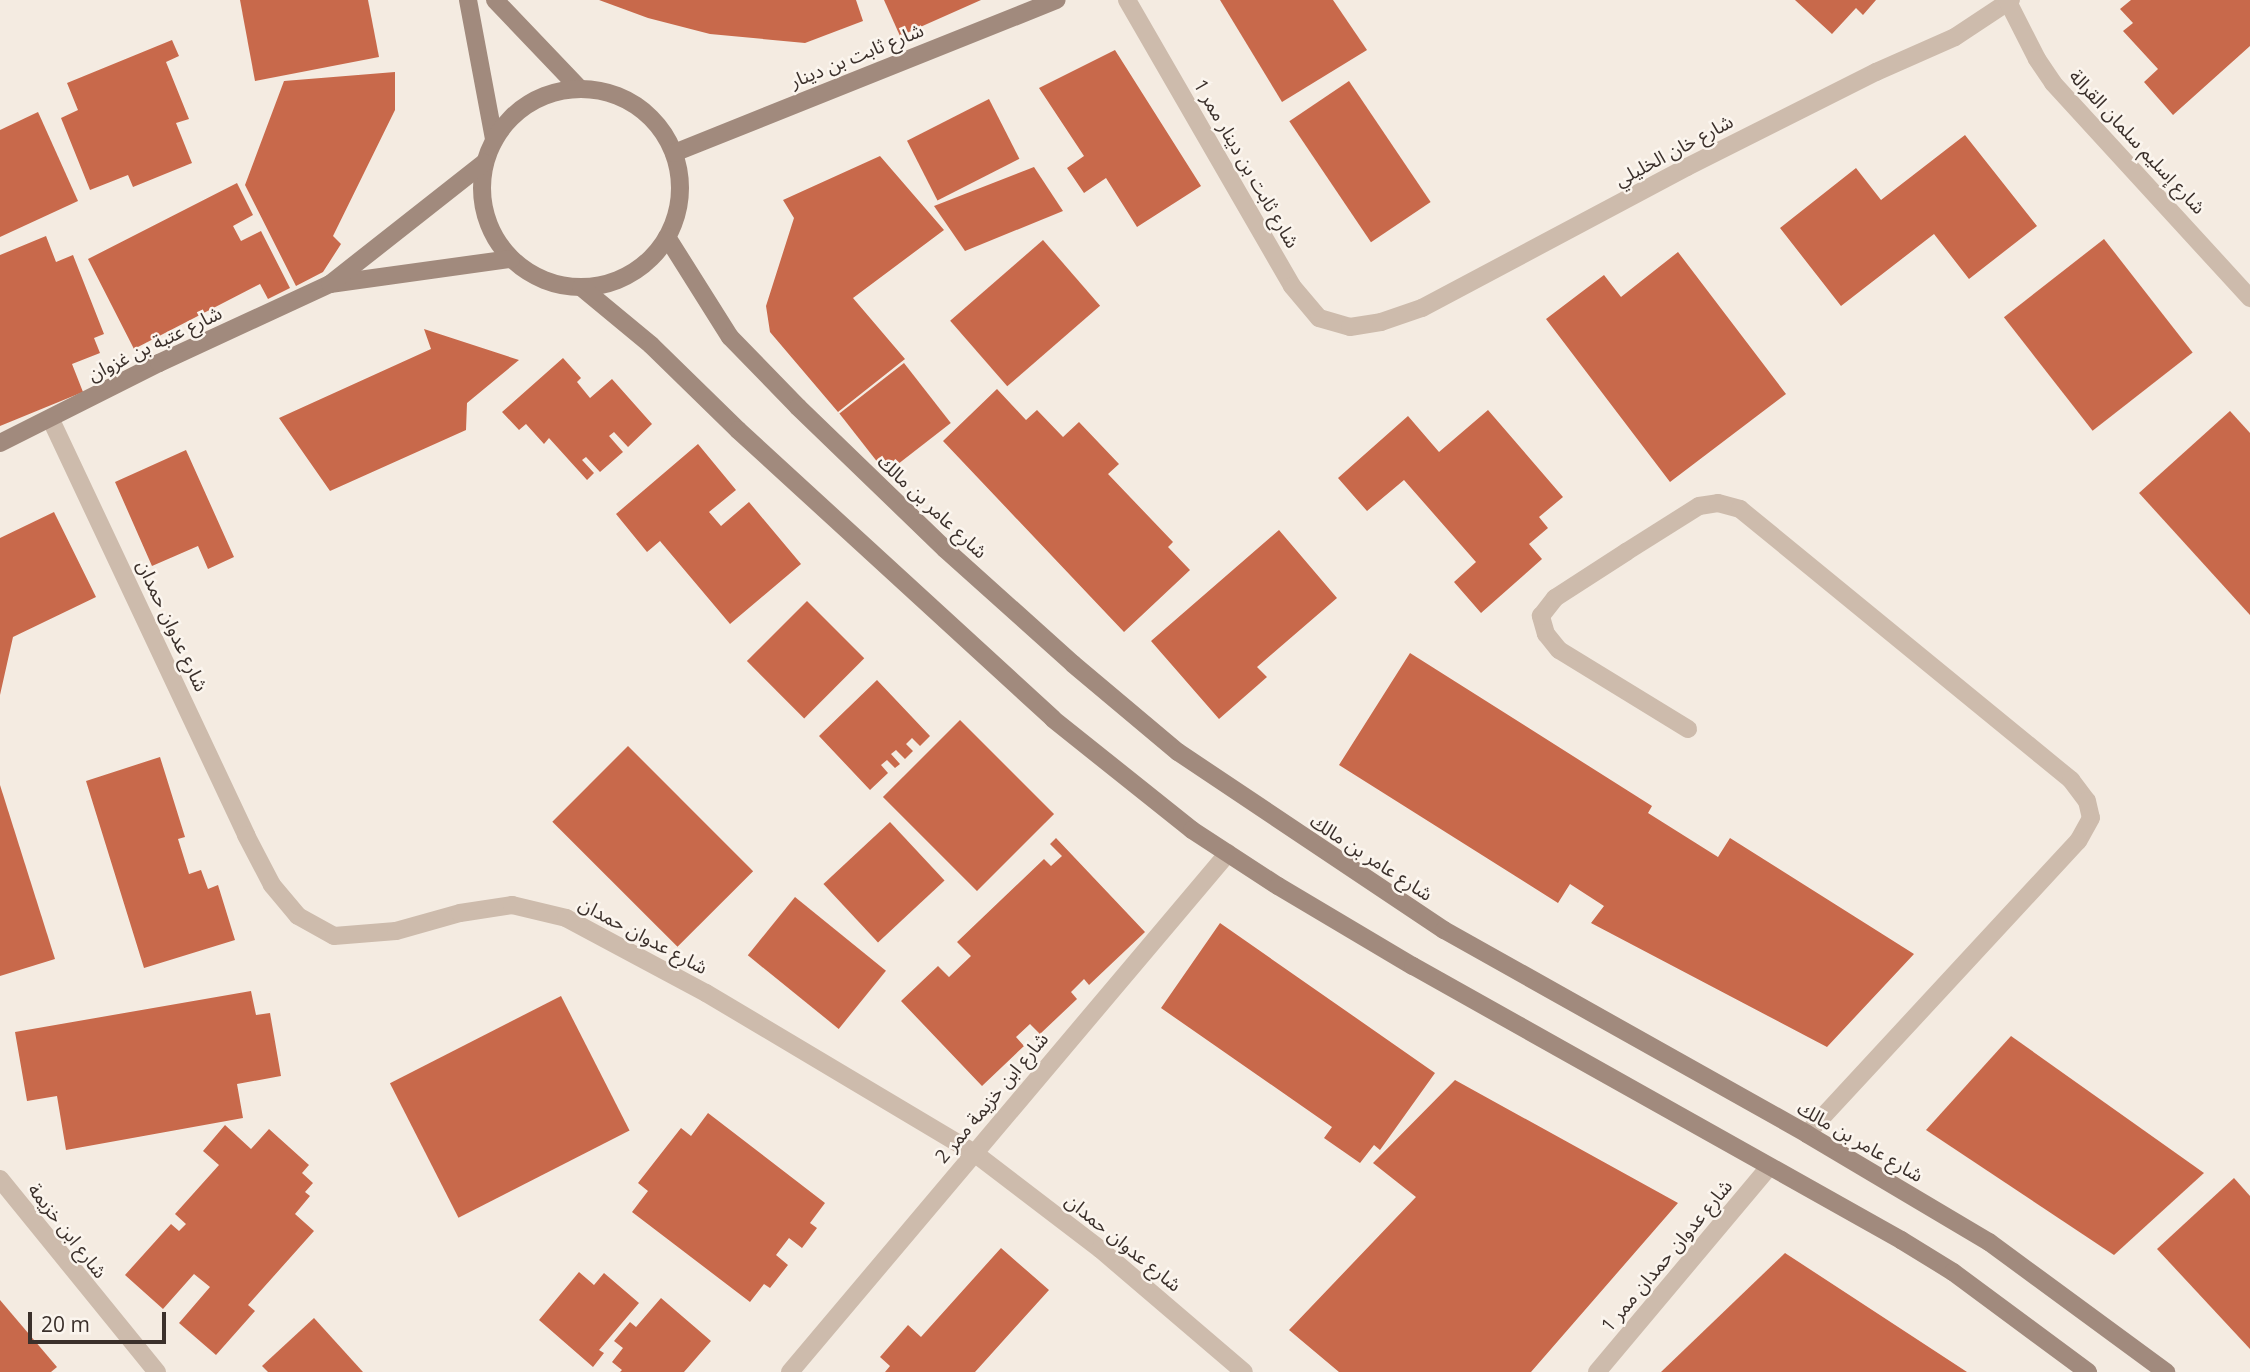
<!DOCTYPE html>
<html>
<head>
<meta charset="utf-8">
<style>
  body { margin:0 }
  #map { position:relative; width:2250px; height:1372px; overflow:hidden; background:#f4ebe1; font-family:"Open Sans","Noto Sans Arabic",sans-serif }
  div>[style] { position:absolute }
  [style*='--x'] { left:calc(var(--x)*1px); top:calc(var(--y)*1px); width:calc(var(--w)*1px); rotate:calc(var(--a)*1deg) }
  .building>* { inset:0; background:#c8694b; transform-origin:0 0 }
  .lane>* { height:18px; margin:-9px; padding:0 9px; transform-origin:9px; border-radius:9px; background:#cdbbac }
  .street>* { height:18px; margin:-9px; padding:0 9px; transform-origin:9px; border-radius:9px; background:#cdbbac }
  .secondary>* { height:18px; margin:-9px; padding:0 9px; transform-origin:9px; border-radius:9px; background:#a18a7d }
  .secondary>.ring { margin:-9px; padding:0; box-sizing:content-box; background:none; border:18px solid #a18a7d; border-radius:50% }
  span { translate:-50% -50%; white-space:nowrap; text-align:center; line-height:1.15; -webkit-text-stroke:5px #fbf5ee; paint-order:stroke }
  .street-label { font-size:19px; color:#3b302b }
  .scale { position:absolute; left:28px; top:1312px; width:138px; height:32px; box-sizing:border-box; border:4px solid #3b302b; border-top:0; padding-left:9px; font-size:21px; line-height:24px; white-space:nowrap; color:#3b302b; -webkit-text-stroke:5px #fbf5ee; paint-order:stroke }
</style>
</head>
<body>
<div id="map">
  <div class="building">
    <i style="clip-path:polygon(240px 0,368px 0,379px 57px,255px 81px)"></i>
    <i style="clip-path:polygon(599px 0,856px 0,863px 21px,805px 43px,710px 34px,648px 18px)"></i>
    <i style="clip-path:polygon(884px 0,981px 0,900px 36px)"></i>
    <i style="clip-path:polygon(1220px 0,1333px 0,1367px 50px,1282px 102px)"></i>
    <i style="clip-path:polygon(1795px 0,1876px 0,1863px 15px,1856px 8px,1832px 34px)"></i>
    <i style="clip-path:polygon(2131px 0,2250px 0,2250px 46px,2173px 115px,2144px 82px,2158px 69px,2123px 31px,2133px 23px,2120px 9px)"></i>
    <i style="clip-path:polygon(172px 40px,179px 56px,166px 62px,189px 119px,176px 123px,192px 163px,133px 187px,128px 175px,90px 190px,61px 118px,78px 110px,67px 83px)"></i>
    <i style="clip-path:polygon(1115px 50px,1201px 186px,1137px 227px,1106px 178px,1084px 193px,1067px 168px,1084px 156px,1039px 88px)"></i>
    <i style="clip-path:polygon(395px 72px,395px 110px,333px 236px,341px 244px,323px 272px,296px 286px,245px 185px,284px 81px)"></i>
    <i style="left:1349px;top:81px;width:146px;height:72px;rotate:56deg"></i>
    <i style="left:989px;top:99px;width:67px;height:92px;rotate:63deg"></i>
    <i style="clip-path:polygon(38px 112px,78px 201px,0 237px,0 130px)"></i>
    <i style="clip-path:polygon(1965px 135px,2037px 226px,1969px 279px,1934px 234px,1841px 306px,1780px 228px,1856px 168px,1881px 200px)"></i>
    <i style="clip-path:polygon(880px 156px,944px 230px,853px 298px,905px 359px,838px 412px,770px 332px,766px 306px,794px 218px,783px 200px)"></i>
    <i style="clip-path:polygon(1034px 167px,1063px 211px,965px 251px,934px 206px)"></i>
    <i style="clip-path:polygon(237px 183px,253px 215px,233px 226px,241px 241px,261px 231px,290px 288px,268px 299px,260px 284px,134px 349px,88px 259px)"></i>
    <i style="clip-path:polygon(46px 236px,56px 262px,73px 255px,104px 334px,94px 338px,100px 353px,72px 364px,83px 392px,0 426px,0 255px)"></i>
    <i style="left:2104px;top:239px;width:144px;height:127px;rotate:52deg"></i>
    <i style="left:1043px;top:240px;width:87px;height:123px;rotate:49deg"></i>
    <i style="clip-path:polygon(1678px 252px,1786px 394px,1670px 482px,1546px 319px,1604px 275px,1621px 297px)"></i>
    <i style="clip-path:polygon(424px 329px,519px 360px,467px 403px,466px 430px,330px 491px,279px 418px,431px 349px)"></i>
    <i style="clip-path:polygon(563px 358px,581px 378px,577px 382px,590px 398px,612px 379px,652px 424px,628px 447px,614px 432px,609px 436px,623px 452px,600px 472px,586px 457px,582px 460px,594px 473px,587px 480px,549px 438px,544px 444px,526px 424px,519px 430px,502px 412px)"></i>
    <i style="left:904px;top:363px;width:76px;height:82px;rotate:52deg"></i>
    <i style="clip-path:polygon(997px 389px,1026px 420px,1037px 410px,1063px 437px,1079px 422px,1119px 464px,1108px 474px,1173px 542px,1168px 547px,1190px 570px,1124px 632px,943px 441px)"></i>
    <i style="clip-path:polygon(1488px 410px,1563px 497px,1539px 517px,1548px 528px,1529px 544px,1542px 559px,1481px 613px,1454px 582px,1476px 562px,1404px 480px,1367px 511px,1338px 478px,1408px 416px,1439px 452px)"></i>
    <i style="clip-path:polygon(2230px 411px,2250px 433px,2250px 615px,2139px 493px)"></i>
    <i style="clip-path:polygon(698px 444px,736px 490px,709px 512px,721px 526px,749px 502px,801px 564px,730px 624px,660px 541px,647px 552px,616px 514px)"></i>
    <i style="clip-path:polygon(186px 450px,234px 557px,208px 569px,198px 546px,152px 566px,115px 482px)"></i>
    <i style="clip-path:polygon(54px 512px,96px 597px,13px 637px,0 695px,0 538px)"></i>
    <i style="clip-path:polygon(1279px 530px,1337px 598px,1257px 667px,1267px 677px,1219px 719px,1151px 641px)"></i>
    <i style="left:807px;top:601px;width:81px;height:85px;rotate:45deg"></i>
    <i style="clip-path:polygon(1410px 653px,1652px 806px,1648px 813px,1718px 857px,1730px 838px,1914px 954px,1827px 1047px,1591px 923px,1604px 906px,1570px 884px,1558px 903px,1339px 765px)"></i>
    <i style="clip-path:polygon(877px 680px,930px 736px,920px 746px,912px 738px,906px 744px,913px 751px,905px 759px,896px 750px,891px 754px,900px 764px,895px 768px,887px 760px,881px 765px,888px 773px,870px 790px,819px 736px)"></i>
    <i style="left:960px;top:720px;width:133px;height:109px;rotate:45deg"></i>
    <i style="left:628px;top:746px;width:177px;height:107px;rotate:45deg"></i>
    <i style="clip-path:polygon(160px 757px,185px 837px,178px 839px,189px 874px,201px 870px,208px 889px,218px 885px,235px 940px,144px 968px,86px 781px)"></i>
    <i style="clip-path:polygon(0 785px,55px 959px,0 976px)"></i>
    <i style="left:890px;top:822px;width:80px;height:91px;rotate:47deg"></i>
    <i style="clip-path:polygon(1056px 838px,1145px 932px,1089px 985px,1084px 979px,1071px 992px,1077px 999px,1040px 1034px,1030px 1024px,1016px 1037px,1024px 1046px,982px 1086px,901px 1001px,938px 966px,949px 977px,971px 956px,957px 942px,1044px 859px,1051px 866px,1062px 856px,1050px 844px)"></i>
    <i style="left:795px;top:897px;width:117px;height:75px;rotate:39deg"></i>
    <i style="clip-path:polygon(1220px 923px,1435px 1073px,1380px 1150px,1374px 1145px,1360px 1163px,1324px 1138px,1332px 1127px,1161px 1008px)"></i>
    <i style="clip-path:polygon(251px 991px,256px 1015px,270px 1013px,281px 1076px,237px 1084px,243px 1118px,66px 1150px,57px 1096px,27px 1101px,15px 1032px)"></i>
    <i style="left:561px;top:996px;width:151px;height:192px;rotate:63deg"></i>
    <i style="clip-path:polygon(2011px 1036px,2204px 1173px,2114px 1255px,1926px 1130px)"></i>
    <i style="clip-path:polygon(1455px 1080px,1678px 1203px,1531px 1372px,1339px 1372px,1289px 1330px,1416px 1197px,1373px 1163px)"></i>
    <i style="clip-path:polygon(708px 1113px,825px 1203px,810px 1223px,817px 1228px,802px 1248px,789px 1238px,776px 1255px,788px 1265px,770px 1288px,764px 1284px,750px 1302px,632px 1212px,648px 1191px,638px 1183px,681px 1128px,691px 1136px)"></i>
    <i style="clip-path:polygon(225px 1125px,251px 1149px,269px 1129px,309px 1165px,302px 1173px,313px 1183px,305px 1192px,310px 1196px,295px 1214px,314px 1231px,248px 1305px,255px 1311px,216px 1355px,179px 1323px,210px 1287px,194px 1274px,163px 1309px,125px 1275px,171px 1224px,179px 1231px,186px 1224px,175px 1214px,219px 1165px,203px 1151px)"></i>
    <i style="clip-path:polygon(2234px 1178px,2250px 1196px,2250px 1349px,2157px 1249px)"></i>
    <i style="clip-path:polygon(1001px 1248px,1049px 1290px,975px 1372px,885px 1372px,890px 1366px,880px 1357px,908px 1325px,921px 1337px)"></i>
    <i style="clip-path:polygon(1785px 1253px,1967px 1372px,1661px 1372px)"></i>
    <i style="clip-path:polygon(579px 1272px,594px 1285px,604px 1273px,639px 1303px,599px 1350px,604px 1353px,593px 1367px,539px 1320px)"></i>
    <i style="clip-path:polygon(661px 1298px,711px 1341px,684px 1372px,620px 1372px,622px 1370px,612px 1362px,623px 1348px,614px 1341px,630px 1322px,636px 1327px)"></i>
    <i style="clip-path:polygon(0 1300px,57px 1367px,51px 1372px,0 1372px)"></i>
    <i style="clip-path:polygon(314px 1318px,363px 1372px,268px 1372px,262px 1366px)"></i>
  </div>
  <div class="lane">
    <i style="--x:1688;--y:729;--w:151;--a:-148.5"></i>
    <i style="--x:1559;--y:650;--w:21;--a:-129"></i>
    <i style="--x:1546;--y:634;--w:19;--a:-106"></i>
    <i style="--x:1541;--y:616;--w:23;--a:-52"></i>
    <i style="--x:1555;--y:598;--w:85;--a:-32.9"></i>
    <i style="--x:1626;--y:552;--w:86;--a:-32.2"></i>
    <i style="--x:1699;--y:506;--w:19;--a:-9"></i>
    <i style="--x:1718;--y:503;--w:23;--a:15"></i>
    <i style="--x:1740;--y:509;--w:428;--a:39.3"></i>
    <i style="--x:2071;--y:780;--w:26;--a:53"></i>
    <i style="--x:2087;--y:801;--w:17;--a:77"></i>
    <i style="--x:2091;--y:818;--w:26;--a:119"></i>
    <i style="--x:2078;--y:841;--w:399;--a:132.8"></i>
  </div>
  <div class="street">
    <i style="--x:1127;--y:0;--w:330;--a:60"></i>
    <i style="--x:1292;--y:286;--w:42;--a:49.8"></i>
    <i style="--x:1319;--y:318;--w:32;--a:16"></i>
    <i style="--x:1350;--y:327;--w:31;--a:-9"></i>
    <i style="--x:1381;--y:322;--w:43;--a:-18.9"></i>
    <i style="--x:1422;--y:308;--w:300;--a:-28"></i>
    <i style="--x:1687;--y:167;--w:212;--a:-26.7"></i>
    <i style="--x:1876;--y:72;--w:86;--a:-23.9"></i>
    <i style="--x:1955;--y:37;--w:67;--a:-33.5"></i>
    <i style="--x:2007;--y:0;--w:66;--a:63"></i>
    <i style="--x:2037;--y:59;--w:29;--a:56"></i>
    <i style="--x:2053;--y:83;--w:292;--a:47.5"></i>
    <i style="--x:51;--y:420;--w:459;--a:64.8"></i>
    <i style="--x:246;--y:835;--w:56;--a:62.5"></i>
    <i style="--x:272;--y:885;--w:40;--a:50"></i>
    <i style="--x:298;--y:916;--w:41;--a:29.1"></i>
    <i style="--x:334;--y:936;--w:62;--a:-4.6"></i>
    <i style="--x:396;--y:931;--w:66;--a:-15.7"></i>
    <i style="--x:460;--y:913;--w:53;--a:-8.7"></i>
    <i style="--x:512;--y:905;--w:56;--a:13.5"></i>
    <i style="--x:566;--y:918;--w:159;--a:28.2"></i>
    <i style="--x:706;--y:993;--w:311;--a:30.8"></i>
    <i style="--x:973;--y:1152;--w:160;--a:37.4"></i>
    <i style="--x:1100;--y:1249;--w:189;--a:40.5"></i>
    <i style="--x:0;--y:1179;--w:249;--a:50.9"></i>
    <i style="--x:790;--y:1372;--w:679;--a:-49.84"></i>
    <i style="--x:1597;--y:1372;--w:268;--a:-50"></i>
  </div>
  <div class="secondary">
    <i style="--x:468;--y:0;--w:141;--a:79.4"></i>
    <i style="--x:495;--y:0;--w:123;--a:46.3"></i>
    <i class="ring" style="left:482px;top:89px;width:180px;height:180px"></i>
    <i style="--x:674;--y:153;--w:412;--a:-21.8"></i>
    <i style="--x:667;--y:237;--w:118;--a:57.8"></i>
    <i style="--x:730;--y:337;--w:98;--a:45.8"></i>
    <i style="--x:798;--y:407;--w:204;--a:44"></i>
    <i style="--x:945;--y:549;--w:172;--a:41.9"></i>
    <i style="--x:1073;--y:664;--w:137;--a:40"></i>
    <i style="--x:1178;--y:752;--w:320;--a:33.8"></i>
    <i style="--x:1444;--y:930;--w:416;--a:29.3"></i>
    <i style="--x:1807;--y:1134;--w:212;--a:30.7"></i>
    <i style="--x:1989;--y:1242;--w:220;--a:36.3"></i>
    <i style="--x:330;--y:284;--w:183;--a:-7.9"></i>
    <i style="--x:581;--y:287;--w:91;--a:39.6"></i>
    <i style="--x:651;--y:345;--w:122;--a:44.3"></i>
    <i style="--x:738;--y:430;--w:427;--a:42.5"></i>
    <i style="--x:1053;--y:719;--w:178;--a:38.6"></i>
    <i style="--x:1192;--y:830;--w:103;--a:33.1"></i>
    <i style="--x:1278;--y:886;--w:157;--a:30.7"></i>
    <i style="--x:1413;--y:966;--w:560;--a:29.31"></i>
    <i style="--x:1901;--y:1240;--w:61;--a:31.6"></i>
    <i style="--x:1953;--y:1272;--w:168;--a:36.5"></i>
    <i style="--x:0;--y:443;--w:178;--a:-26.7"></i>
    <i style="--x:159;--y:363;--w:188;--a:-24.8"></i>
    <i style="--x:330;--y:284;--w:196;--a:-38.2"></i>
  </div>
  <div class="street-label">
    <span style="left:857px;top:56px;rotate:-22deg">شارع ثابت بن دينار</span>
    <span style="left:2137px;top:142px;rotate:47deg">شارع إسليم سلمان القرالة</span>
    <span style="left:1674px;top:151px;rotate:-28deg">شارع خان الخليلي</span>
    <span style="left:1246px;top:164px;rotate:60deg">شارع ثابت بن دينار ممر 1</span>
    <span style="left:155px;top:344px;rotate:-26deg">شارع عتبة بن غزوان</span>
    <span style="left:932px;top:507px;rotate:43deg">شارع عامر بن مالك</span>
    <span style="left:172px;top:626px;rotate:65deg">شارع عدوان حمدان</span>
    <span style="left:1371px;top:858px;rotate:33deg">شارع عامر بن مالك</span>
    <span style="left:643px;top:936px;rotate:28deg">شارع عدوان حمدان</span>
    <span style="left:992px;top:1098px;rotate:-50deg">شارع ابن خزيمة ممر 2</span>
    <span style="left:1860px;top:1142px;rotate:30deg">شارع عامر بن مالك</span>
    <span style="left:67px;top:1231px;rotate:52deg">شارع ابن خزيمة</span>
    <span style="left:1123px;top:1243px;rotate:39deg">شارع عدوان حمدان</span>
    <span style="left:1667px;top:1256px;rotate:-50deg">شارع عدوان حمدان ممر 1</span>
  </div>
  <div class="scale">20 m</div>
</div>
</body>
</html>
